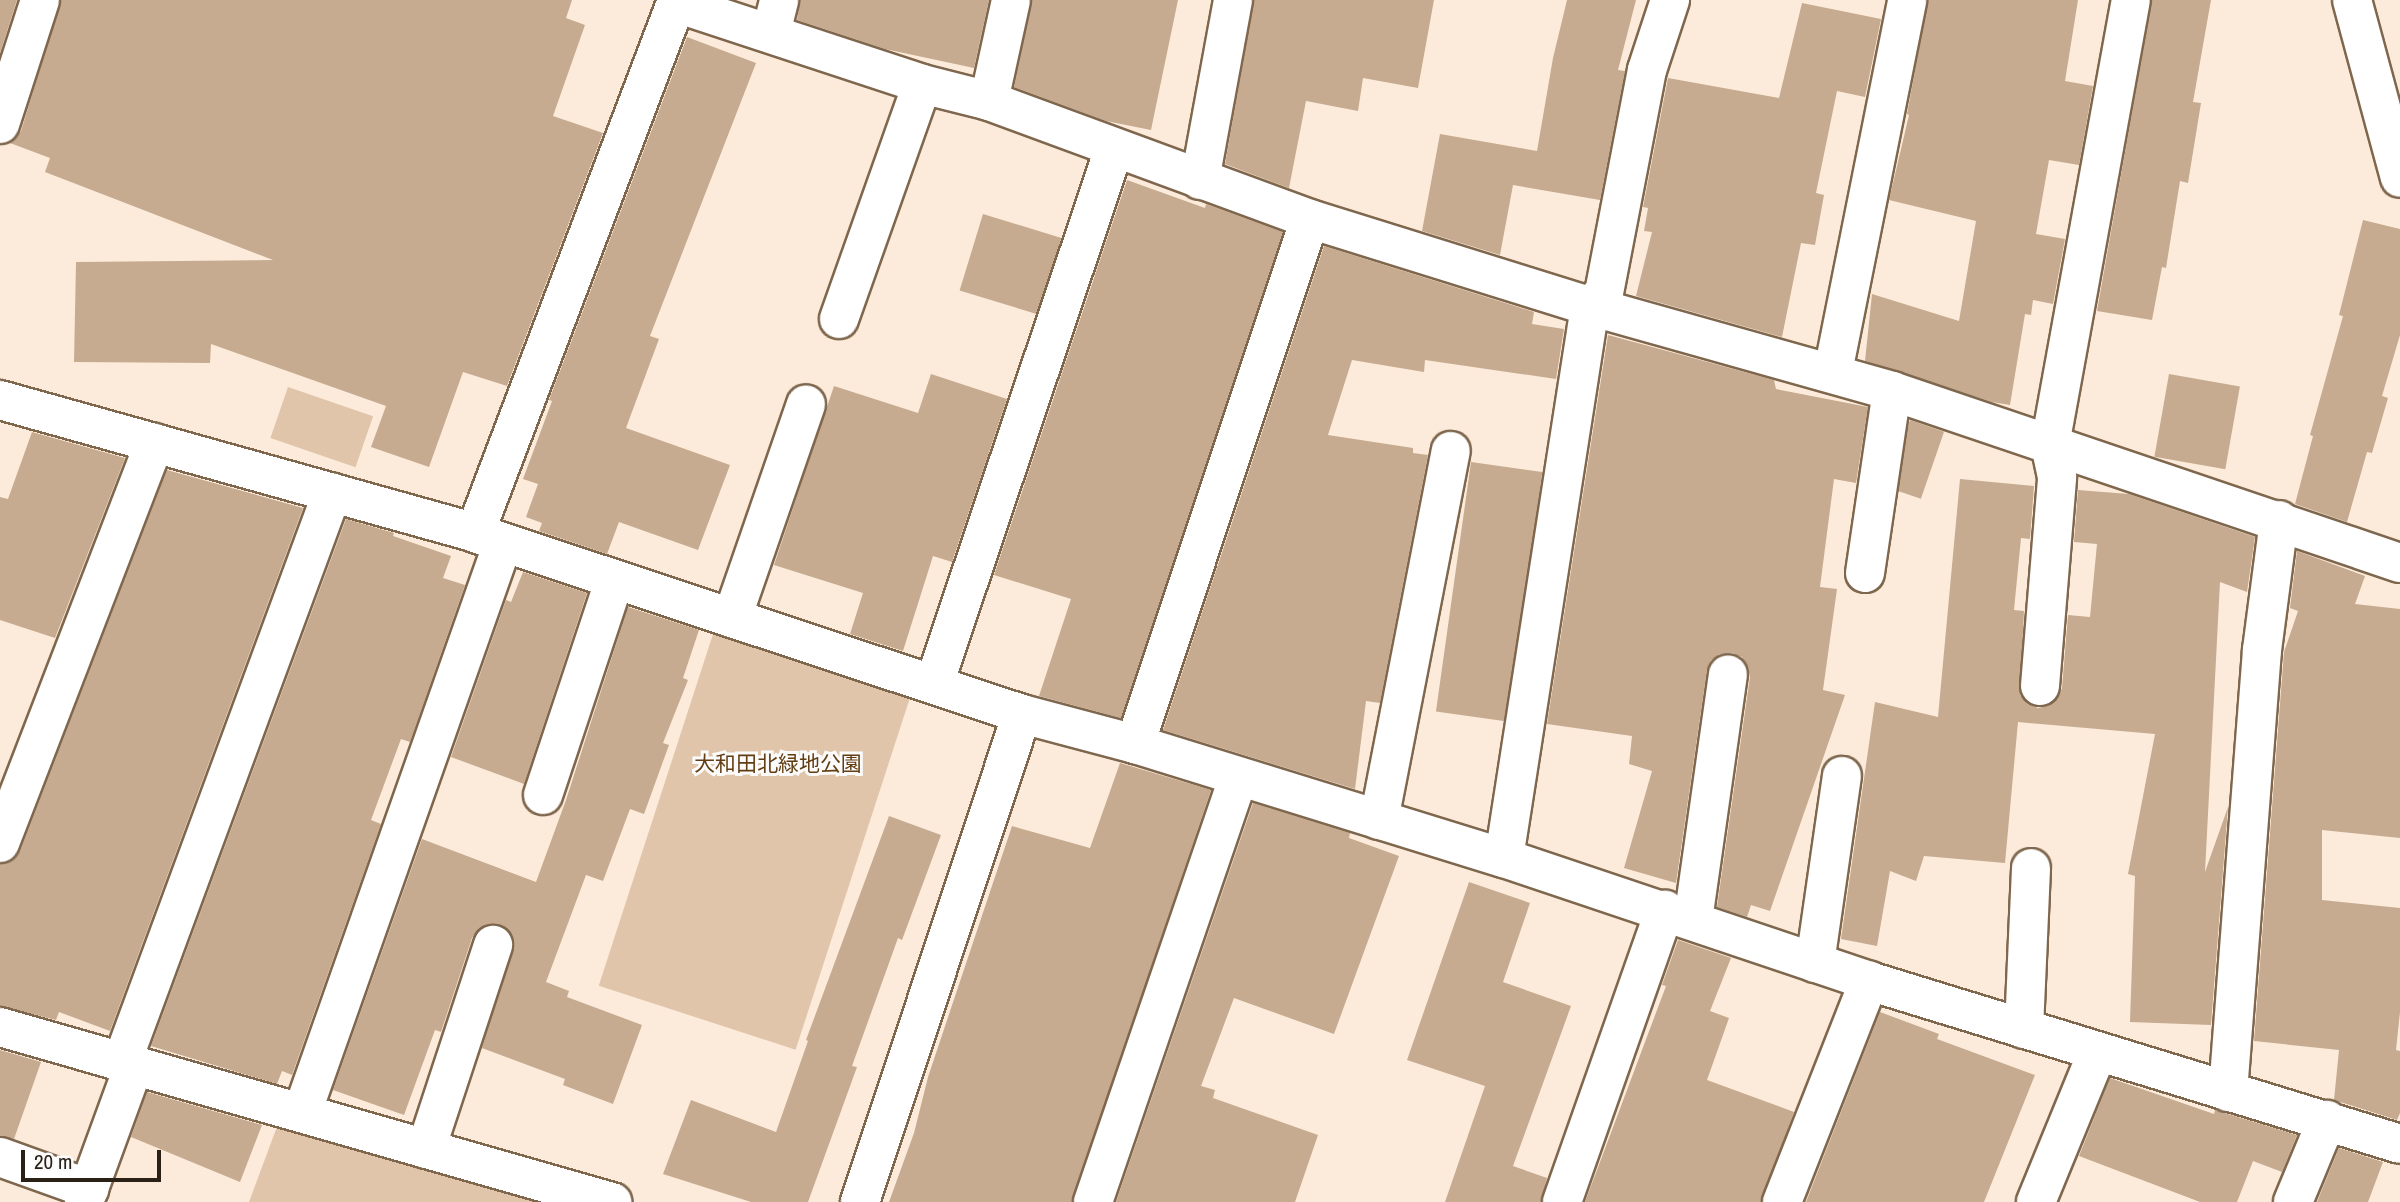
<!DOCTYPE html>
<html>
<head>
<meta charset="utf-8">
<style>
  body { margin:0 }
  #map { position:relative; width:2400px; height:1202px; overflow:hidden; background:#fcebda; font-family:"Archivo Narrow","Noto Sans JP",sans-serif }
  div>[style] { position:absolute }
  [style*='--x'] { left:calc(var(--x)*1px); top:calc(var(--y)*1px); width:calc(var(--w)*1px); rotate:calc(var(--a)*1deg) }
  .green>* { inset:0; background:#e0c5aa; transform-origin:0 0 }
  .building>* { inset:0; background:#c6ab90; transform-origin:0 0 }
  .roads { filter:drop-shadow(2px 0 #7f674e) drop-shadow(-2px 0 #7f674e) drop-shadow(0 2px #7f674e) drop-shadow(0 -2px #7f674e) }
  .minor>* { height:38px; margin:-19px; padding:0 19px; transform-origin:19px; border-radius:19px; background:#fff }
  span { translate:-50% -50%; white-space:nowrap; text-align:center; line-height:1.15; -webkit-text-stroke:6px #fbfbfb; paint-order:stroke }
  .park-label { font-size:21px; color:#623d12 }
  .scale { position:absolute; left:21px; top:1150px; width:140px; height:32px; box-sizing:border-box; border:4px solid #2a2016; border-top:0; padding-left:9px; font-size:21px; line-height:24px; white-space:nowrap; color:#2a2016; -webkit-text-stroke:5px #fbfbfb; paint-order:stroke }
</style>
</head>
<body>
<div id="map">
  <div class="green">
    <i style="left:288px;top:387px;width:90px;height:54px;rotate:19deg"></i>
    <i style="left:714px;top:631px;width:207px;height:373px;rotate:18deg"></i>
    <i style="clip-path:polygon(281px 1116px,570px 1202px,249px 1202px)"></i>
  </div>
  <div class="building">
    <i style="clip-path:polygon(0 0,17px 0,0 53px)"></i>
    <i style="clip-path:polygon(61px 0,572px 0,566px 18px,585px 25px,553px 116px,603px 133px,507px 386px,463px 372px,429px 467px,371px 447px,386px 406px,211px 344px,210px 363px,74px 362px,76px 262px,273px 260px,45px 172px,50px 158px,10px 143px,21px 131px)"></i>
    <i style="clip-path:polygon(800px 0,989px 0,974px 68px,885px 49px,797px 20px)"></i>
    <i style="clip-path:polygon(1032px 0,1178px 0,1151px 130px,1106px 121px,1014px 87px)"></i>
    <i style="clip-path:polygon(1254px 0,1434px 0,1418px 88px,1363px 78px,1358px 111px,1306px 101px,1289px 188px,1225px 164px)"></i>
    <i style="clip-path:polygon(1567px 0,1636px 0,1618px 70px,1625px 71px,1600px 200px,1513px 185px,1500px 255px,1422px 231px,1440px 134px,1537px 151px,1553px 58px)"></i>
    <i style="clip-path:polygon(1928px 0,2078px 0,2065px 81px,2093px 86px,2079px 165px,2049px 160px,2036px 234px,2065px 239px,2053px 304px,2033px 300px,2031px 315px,2025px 314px,2010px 405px,1992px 402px,1865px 361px,1872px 294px,1959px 321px,1976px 221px,1889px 200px,1909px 115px,1907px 114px)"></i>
    <i style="clip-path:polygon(2152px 0,2211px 0,2193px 102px,2201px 103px,2188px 183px,2180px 181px,2166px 268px,2162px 267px,2152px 320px,2097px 311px)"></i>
    <i style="clip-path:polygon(1802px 3px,1881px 19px,1865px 97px,1837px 91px,1816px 193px,1824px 195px,1815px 245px,1801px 243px,1782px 337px,1636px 296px,1652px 232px,1644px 231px,1648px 208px,1643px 207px,1668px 78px,1779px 98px)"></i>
    <i style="clip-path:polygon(687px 37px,756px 63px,650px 336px,659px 339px,626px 428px,730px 465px,698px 550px,619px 522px,607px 554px,539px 531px,542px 523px,526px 517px,538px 484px,523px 479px,552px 401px,549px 400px)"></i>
    <i style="clip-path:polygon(1127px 180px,1205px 208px,1206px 204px,1283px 232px,1121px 718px,1039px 696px,1071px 599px,994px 575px)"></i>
    <i style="left:983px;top:214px;width:82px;height:80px;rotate:17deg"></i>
    <i style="clip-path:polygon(2363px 220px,2400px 229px,2400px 335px,2382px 396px,2388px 398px,2372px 453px,2367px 452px,2347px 522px,2295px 504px,2313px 436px,2310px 435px,2343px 316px,2339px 315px)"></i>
    <i style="clip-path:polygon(1324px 246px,1534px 312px,1532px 324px,1564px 329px,1556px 379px,1425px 360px,1424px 372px,1352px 360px,1328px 435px,1413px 448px,1413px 453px,1428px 455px,1380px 703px,1366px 701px,1355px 789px,1163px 730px)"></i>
    <i style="clip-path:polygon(1608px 335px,1774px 380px,1776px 389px,1868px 407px,1856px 483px,1834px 479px,1820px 587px,1837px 589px,1823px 690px,1845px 695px,1770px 911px,1751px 905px,1747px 917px,1717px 907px,1750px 677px,1748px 667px,1742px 657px,1732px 653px,1720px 654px,1711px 660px,1707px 670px,1676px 883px,1624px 868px,1652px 771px,1629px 764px,1632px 736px,1547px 724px)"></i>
    <i style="clip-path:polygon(931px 374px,1007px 399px,952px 562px,933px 556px,903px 651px,850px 634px,863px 593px,774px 565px,834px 386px,918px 413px)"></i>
    <i style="left:2169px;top:374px;width:72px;height:84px;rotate:10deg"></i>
    <i style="left:1910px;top:420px;width:36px;height:71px;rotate:19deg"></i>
    <i style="clip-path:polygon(32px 432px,125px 458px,55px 638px,0 620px,0 497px,8px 499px)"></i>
    <i style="left:1471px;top:462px;width:72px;height:252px;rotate:8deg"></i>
    <i style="clip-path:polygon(167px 470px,303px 508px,110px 1031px,59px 1012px,56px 1020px,0 1006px,0 864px,13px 860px,20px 851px)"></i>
    <i style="clip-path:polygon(1960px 479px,2034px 486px,2030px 539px,2021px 538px,2014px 610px,2024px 611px,2020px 695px,2027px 704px,2038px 708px,2050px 705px,2058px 698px,2062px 688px,2068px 615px,2090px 617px,2097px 544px,2074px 542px,2078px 490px,2129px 494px,2255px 537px,2247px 592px,2220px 582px,2205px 872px,2228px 807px,2211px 1025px,2130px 1022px,2135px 876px,2128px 874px,2155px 734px,2018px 722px,2005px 863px,1924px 856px,1916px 881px,1890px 871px,1877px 946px,1841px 939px,1875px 702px,1938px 717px)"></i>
    <i style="clip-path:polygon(346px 519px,394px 533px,393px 536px,451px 556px,443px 578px,465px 585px,410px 742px,401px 739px,371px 820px,381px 824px,292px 1075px,282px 1071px,277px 1084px,151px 1046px)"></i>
    <i style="clip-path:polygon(2297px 551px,2365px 576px,2355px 604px,2400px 609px,2400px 838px,2322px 830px,2322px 900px,2400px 908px,2400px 1012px,2396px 1050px,2400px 1051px,2400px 1113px,2397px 1120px,2334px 1100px,2339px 1050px,2254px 1041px,2284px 652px,2298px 611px,2290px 608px)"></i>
    <i style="clip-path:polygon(523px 572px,587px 593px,524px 784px,451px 757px,506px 600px,511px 602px)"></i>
    <i style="clip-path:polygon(628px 607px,699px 630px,683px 678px,688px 680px,663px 743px,669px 745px,644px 814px,630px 809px,603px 881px,586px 875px,546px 982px,569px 991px,567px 997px,642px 1025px,613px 1104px,563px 1085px,565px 1079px,482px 1048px,514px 941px,509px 930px,500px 925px,489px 924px,479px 928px,472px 938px,441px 1032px,435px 1030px,404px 1115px,333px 1090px,422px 839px,536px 882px,566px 800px)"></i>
    <i style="clip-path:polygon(1120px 763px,1211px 790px,1072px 1202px,889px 1202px,914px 1133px,928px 1077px,1012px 826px,1090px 848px)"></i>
    <i style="clip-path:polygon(1253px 803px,1350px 833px,1349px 838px,1399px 856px,1334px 1034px,1234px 998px,1201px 1086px,1215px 1090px,1213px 1098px,1318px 1135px,1295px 1202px,1116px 1202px)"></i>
    <i style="clip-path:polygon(889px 816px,941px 835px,902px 940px,898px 938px,852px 1066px,857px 1067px,808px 1202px,751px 1202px,663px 1174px,691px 1100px,776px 1132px,808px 1041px,806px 1040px)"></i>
    <i style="clip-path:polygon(1469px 882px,1530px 903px,1503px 982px,1571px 1006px,1513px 1166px,1547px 1178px,1541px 1202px,1445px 1202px,1485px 1086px,1407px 1060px)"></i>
    <i style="clip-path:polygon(1678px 940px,1731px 958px,1710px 1011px,1729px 1018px,1707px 1080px,1794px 1112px,1761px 1202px,1585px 1202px,1666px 986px,1662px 985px)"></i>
    <i style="clip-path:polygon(1880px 1012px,1939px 1034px,1937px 1039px,2035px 1075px,1984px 1202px,1806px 1202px)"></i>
    <i style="clip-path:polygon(0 1050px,41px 1062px,14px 1139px,0 1136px)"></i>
    <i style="clip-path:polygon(2110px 1078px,2214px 1114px,2215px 1110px,2297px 1135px,2282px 1172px,2253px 1161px,2237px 1202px,2200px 1202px,2079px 1156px)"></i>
    <i style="clip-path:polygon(147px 1092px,262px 1125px,240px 1182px,131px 1137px)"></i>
    <i style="clip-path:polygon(2339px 1148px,2383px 1162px,2368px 1202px,2317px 1202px)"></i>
  </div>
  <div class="roads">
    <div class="minor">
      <i style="--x:2352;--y:0;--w:184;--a:74.9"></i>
      <i style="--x:771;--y:33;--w:34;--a:-76"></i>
      <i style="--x:989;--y:101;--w:103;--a:-77.7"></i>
      <i style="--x:0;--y:124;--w:130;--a:-72.1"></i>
      <i style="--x:1200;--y:180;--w:183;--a:-79.6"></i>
      <i style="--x:839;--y:319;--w:249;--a:-70.5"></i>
      <i style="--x:1833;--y:372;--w:379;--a:-78.7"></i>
      <i style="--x:0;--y:400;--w:493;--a:15.6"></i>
      <i style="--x:475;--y:533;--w:576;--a:18.31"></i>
      <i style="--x:1022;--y:714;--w:117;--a:14.9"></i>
      <i style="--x:1135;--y:744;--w:386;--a:17.2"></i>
      <i style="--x:1504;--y:858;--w:385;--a:18.6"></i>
      <i style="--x:1869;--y:981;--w:555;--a:17.06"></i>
      <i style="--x:475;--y:533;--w:567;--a:-69.23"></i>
      <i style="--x:676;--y:3;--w:259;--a:18.2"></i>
      <i style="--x:922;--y:84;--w:69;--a:14.2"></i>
      <i style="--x:989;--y:101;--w:342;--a:20.2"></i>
      <i style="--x:1310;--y:219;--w:293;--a:17.3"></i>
      <i style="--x:1590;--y:306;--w:314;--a:15.7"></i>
      <i style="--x:1892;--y:391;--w:536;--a:18.71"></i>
      <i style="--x:1865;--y:573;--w:184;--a:-81.6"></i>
      <i style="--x:732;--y:618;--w:226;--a:-70.9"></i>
      <i style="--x:934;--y:684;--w:564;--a:-71.4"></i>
      <i style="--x:2040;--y:686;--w:210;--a:-85.3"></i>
      <i style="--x:2057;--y:477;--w:33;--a:-102"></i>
      <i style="--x:2050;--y:445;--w:452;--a:-79.7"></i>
      <i style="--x:1135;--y:744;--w:553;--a:-71.57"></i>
      <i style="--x:543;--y:795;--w:225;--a:-71.6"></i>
      <i style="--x:1379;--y:820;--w:376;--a:-79"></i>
      <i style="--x:0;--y:843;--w:429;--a:-68.9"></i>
      <i style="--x:1504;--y:858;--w:559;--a:-81.14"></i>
      <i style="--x:1590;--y:306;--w:19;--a:-43"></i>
      <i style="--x:1604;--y:293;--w:227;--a:-79.1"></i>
      <i style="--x:1647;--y:70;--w:74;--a:-71.8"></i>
      <i style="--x:1693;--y:920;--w:248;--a:-81.9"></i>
      <i style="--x:1815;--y:963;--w:189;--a:-81.8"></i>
      <i style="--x:0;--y:1027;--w:637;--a:15.96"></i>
      <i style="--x:2024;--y:1029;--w:161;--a:-87.5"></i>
      <i style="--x:122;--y:1062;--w:607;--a:-69.74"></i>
      <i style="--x:2228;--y:1092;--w:443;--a:-85.6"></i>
      <i style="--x:2262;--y:650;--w:131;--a:-82.5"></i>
      <i style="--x:302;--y:1113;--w:604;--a:-70.58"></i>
      <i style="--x:426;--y:1149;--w:215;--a:-71.8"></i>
      <i style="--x:0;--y:1157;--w:95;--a:19.8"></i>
      <i style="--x:84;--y:1202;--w:146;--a:-69.9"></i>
      <i style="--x:860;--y:1202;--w:514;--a:-71.64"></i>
      <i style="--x:1093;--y:1202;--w:448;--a:-71.1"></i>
      <i style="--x:1562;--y:1202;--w:310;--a:-70.6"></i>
      <i style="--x:1782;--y:1202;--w:238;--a:-68.5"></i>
      <i style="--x:2036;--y:1202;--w:161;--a:-67.7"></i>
      <i style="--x:2293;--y:1202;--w:89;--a:-67.5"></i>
    </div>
  </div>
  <div class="park-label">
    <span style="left:778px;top:764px">大和田北緑地公園</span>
  </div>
  <div class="scale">20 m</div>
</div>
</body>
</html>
